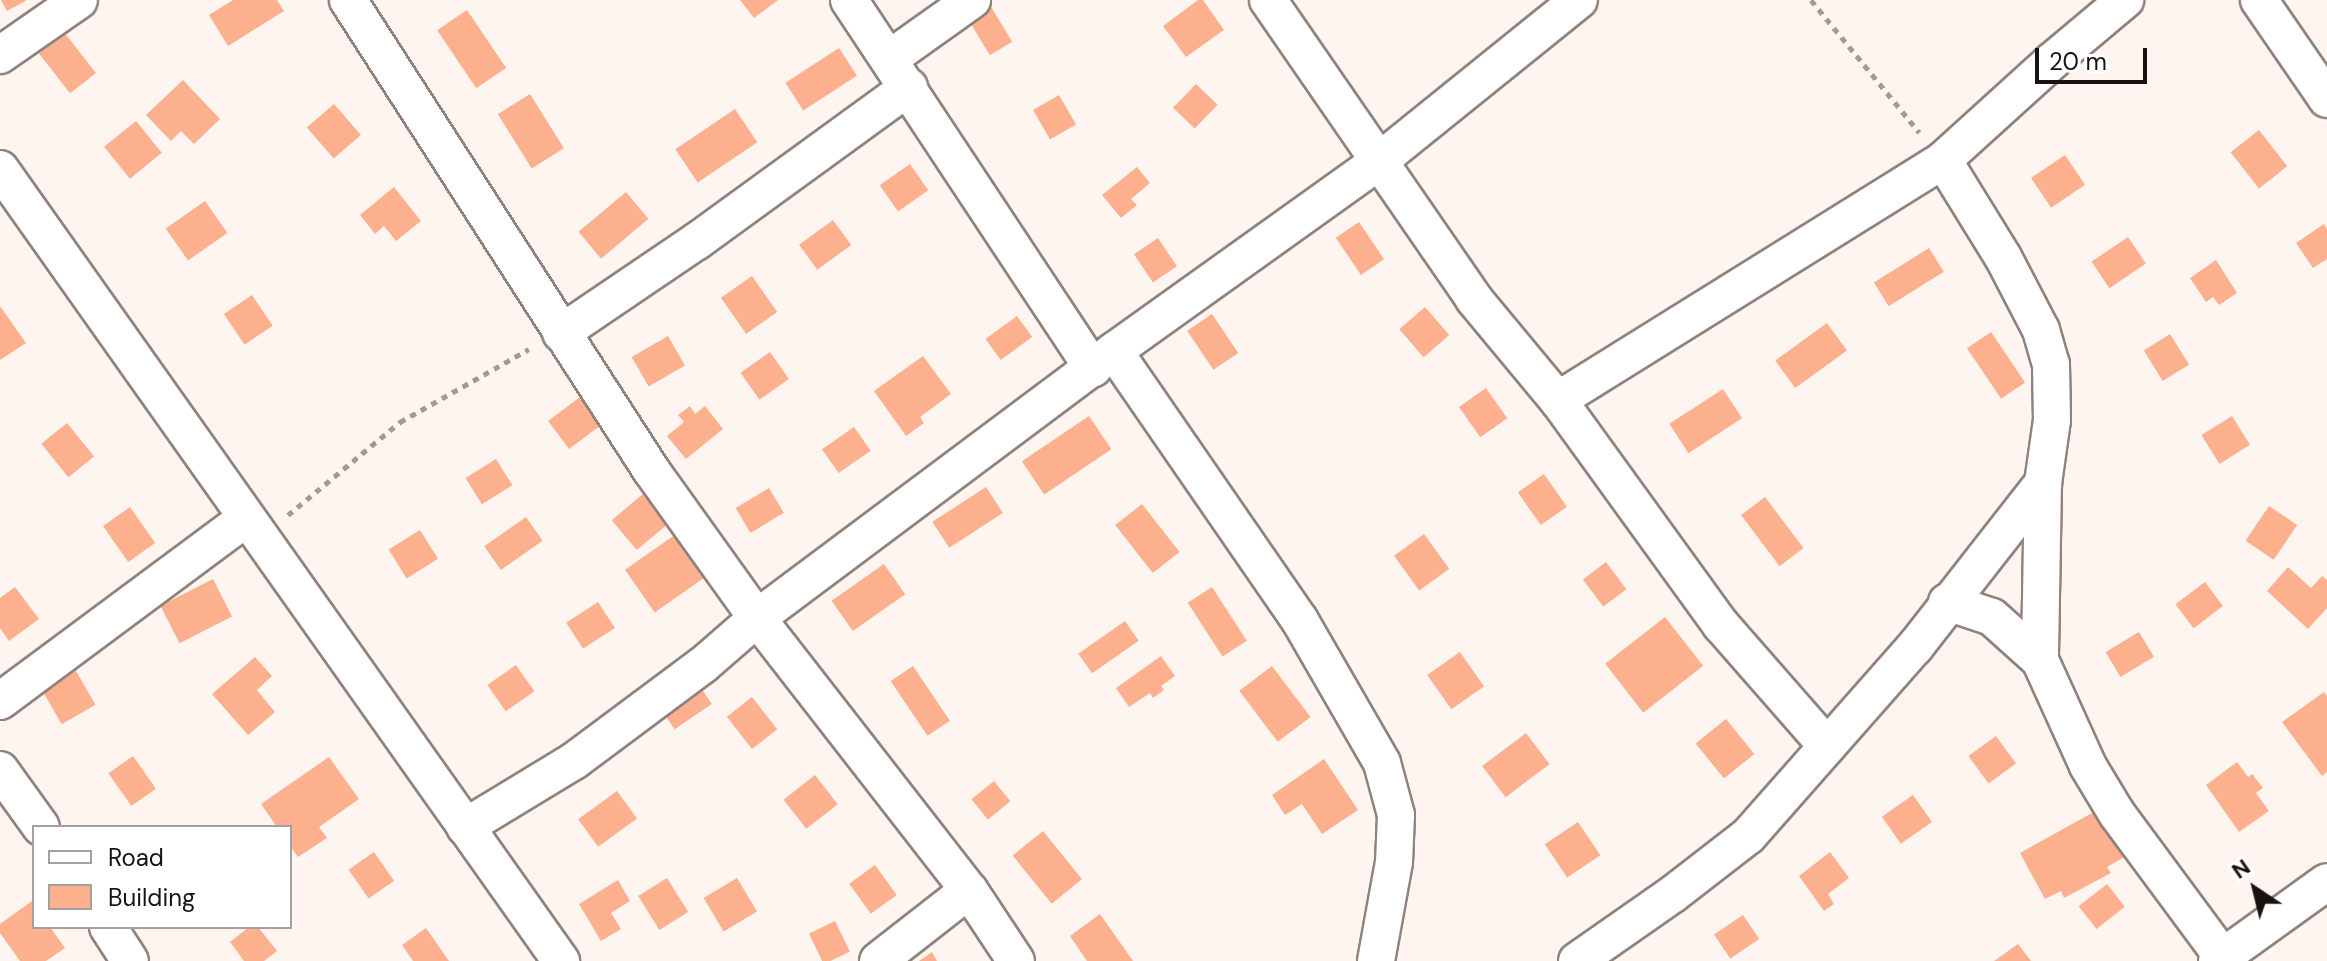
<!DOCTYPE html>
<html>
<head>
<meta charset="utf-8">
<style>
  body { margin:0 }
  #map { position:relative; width:2327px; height:961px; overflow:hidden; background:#fef5f1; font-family:"DM Sans",sans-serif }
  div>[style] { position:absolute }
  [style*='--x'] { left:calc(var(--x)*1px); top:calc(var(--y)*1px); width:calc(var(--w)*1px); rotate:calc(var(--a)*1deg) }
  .building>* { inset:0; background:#fdb08d; transform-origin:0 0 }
  .path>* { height:5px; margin-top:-2.5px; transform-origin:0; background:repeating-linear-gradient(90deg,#a29a97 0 6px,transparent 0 12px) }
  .roads { filter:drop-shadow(2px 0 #90827c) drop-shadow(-2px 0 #90827c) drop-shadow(0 2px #90827c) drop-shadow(0 -2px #90827c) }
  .minor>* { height:36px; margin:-18px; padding:0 18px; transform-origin:18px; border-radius:18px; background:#fff }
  span { translate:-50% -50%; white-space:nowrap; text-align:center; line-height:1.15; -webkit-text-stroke:8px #fff; paint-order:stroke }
  .legend { position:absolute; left:32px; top:825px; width:260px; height:104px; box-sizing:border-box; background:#fff; border:2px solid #a3a1a0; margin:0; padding:10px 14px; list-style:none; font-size:24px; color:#181311 }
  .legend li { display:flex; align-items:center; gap:16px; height:40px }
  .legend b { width:40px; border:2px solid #a3a1a0 }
  .north { position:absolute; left:2215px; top:849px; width:80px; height:80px; -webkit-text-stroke:6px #fff; paint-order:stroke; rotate:325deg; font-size:22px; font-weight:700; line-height:32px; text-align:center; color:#181311 }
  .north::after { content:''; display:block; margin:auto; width:28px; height:36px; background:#181311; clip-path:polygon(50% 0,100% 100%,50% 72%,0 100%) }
  .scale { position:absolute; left:2035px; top:48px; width:112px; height:36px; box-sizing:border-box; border:4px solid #181311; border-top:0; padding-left:10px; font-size:24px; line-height:28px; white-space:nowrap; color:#181311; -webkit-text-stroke:6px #fff; paint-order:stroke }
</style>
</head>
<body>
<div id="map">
  <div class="building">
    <i style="clip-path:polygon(1px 0,27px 0,7px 11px)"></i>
    <i style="clip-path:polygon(233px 0,277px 0,284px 11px,228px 46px,209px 15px)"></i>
    <i style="clip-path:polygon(740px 0,778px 0,754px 18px)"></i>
    <i style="clip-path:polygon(1198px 0,1203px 0,1224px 30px,1186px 57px,1163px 26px)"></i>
    <i style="left:990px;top:5px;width:43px;height:26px;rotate:59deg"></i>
    <i style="left:467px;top:10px;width:70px;height:36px;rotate:56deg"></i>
    <i style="left:64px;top:32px;width:52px;height:33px;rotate:52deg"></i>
    <i style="left:839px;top:48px;width:33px;height:64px;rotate:57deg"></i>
    <i style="clip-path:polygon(183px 80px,220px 119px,194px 144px,181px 131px,171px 141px,146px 115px)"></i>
    <i style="left:1196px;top:84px;width:30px;height:33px;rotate:44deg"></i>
    <i style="left:530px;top:94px;width:64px;height:38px;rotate:58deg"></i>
    <i style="left:1059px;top:95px;width:34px;height:30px;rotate:60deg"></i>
    <i style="left:334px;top:104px;width:41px;height:36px;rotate:49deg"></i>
    <i style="left:735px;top:109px;width:40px;height:72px;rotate:56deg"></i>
    <i style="left:136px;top:121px;width:41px;height:41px;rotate:51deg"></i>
    <i style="left:2259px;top:130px;width:46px;height:36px;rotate:52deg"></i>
    <i style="left:2065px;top:155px;width:36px;height:41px;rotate:56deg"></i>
    <i style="left:910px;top:164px;width:32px;height:37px;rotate:55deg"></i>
    <i style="clip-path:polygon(1137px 167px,1150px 183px,1131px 199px,1137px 205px,1121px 218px,1102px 195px)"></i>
    <i style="clip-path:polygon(394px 187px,421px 221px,396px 241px,384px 226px,375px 234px,360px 215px)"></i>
    <i style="left:626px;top:192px;width:35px;height:62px;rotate:50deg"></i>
    <i style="left:205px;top:201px;width:39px;height:48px;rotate:55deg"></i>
    <i style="left:833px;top:220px;width:31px;height:42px;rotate:54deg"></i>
    <i style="left:1359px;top:222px;width:45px;height:28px;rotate:56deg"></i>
    <i style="clip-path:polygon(2324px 224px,2327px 229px,2327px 259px,2313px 268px,2296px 243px)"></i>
    <i style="left:2128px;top:237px;width:32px;height:44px;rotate:56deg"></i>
    <i style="left:1158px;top:238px;width:34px;height:29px;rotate:56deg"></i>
    <i style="left:1929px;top:248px;width:28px;height:65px;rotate:58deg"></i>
    <i style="clip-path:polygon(2216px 260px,2237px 293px,2219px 305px,2213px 297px,2206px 302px,2190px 278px)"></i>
    <i style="left:752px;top:276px;width:44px;height:38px;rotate:55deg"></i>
    <i style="left:252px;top:295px;width:37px;height:34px;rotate:56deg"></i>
    <i style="clip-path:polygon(0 306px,26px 343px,0 360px)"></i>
    <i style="left:1425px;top:307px;width:37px;height:34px;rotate:49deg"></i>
    <i style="left:1212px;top:314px;width:47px;height:30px;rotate:56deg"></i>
    <i style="left:1017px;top:316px;width:26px;height:39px;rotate:54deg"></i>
    <i style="left:1827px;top:323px;width:34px;height:64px;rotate:54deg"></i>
    <i style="left:1991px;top:332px;width:61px;height:29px;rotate:56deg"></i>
    <i style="left:2170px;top:334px;width:36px;height:31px;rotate:58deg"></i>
    <i style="left:668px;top:336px;width:34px;height:42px;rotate:60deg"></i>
    <i style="left:770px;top:352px;width:33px;height:36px;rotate:55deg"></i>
    <i style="clip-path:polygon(923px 356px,951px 394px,920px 417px,924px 423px,906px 436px,874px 391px)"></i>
    <i style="left:1486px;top:388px;width:37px;height:33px;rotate:55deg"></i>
    <i style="left:1723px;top:389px;width:35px;height:64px;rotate:57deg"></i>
    <i style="left:580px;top:397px;width:35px;height:40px;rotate:53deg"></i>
    <i style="clip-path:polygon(690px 406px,695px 414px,705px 406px,723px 429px,686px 459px,667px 436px,684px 422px,678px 415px)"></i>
    <i style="left:1089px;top:416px;width:40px;height:81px;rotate:56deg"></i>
    <i style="left:2232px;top:416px;width:34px;height:36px;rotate:58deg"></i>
    <i style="left:67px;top:423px;width:43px;height:33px;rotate:51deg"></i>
    <i style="left:854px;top:427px;width:29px;height:39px;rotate:55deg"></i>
    <i style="left:496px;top:459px;width:31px;height:36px;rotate:58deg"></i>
    <i style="left:1544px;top:474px;width:40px;height:32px;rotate:55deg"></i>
    <i style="left:986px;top:487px;width:31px;height:64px;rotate:57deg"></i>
    <i style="left:650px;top:488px;width:39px;height:50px;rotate:50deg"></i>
    <i style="left:769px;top:488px;width:29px;height:39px;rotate:59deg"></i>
    <i style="left:1765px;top:497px;width:64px;height:30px;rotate:53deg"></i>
    <i style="left:1142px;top:504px;width:61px;height:34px;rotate:52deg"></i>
    <i style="left:2269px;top:506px;width:34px;height:42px;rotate:34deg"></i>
    <i style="left:130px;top:507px;width:44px;height:33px;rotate:55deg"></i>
    <i style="left:526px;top:517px;width:29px;height:51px;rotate:55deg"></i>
    <i style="left:420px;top:530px;width:34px;height:37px;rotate:58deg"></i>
    <i style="left:679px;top:532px;width:52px;height:66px;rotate:55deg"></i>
    <i style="left:1424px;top:534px;width:43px;height:37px;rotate:54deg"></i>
    <i style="left:1606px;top:562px;width:34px;height:29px;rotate:53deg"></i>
    <i style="left:884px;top:564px;width:37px;height:64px;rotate:55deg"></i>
    <i style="clip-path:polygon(2288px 567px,2311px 588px,2322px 576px,2327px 580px,2327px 608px,2308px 629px,2267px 591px)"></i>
    <i style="left:213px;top:579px;width:42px;height:59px;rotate:63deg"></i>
    <i style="left:2205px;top:582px;width:30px;height:37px;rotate:53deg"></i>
    <i style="clip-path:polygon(15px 587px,39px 619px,9px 641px,0 628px,0 598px)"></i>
    <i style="left:1212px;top:587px;width:64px;height:29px;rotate:57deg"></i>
    <i style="left:598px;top:602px;width:31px;height:38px;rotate:57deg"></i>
    <i style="left:1665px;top:617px;width:62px;height:76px;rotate:52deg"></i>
    <i style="left:1125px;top:621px;width:24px;height:57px;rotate:55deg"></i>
    <i style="left:2139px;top:632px;width:29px;height:39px;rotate:59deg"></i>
    <i style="left:1460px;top:652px;width:42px;height:40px;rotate:55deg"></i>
    <i style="clip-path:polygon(1161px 656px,1175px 676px,1161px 686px,1164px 690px,1153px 698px,1150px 693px,1129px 707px,1116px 688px)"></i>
    <i style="clip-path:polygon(255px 657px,272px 676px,257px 690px,275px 712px,248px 735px,212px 694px)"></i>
    <i style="left:516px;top:665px;width:32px;height:35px;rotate:55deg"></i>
    <i style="left:913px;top:666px;width:66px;height:27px;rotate:56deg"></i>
    <i style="left:1272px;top:666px;width:64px;height:41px;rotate:53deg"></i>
    <i style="left:76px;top:671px;width:39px;height:39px;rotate:60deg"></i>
    <i style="left:699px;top:685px;width:23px;height:45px;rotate:56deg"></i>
    <i style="clip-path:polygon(2324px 692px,2327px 696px,2327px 772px,2322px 776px,2282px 722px)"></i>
    <i style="left:752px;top:697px;width:41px;height:32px;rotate:52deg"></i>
    <i style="left:1726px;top:719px;width:45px;height:39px;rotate:51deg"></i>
    <i style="left:1526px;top:733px;width:39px;height:55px;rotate:53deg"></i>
    <i style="left:1996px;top:736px;width:34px;height:34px;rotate:54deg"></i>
    <i style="left:133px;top:756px;width:40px;height:30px;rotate:55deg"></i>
    <i style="clip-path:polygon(329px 757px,359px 799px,319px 827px,327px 838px,298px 857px,290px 846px,290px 827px,277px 827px,261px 804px)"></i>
    <i style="clip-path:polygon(1324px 759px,1358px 810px,1322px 834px,1302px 804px,1285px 815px,1272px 795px)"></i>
    <i style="clip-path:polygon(2237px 762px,2248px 777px,2252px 774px,2263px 788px,2256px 793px,2269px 811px,2239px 832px,2206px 785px)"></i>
    <i style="left:815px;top:775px;width:37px;height:40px;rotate:52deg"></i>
    <i style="left:994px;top:781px;width:26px;height:29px;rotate:51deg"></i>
    <i style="left:617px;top:791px;width:34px;height:48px;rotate:54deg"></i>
    <i style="left:1913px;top:795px;width:33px;height:38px;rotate:55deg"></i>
    <i style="clip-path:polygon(2101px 808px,2128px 855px,2107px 867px,2111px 873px,2064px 898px,2061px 891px,2045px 899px,2020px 853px)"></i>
    <i style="left:1578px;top:822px;width:40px;height:40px;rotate:56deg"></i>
    <i style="left:1043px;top:831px;width:62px;height:39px;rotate:51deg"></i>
    <i style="left:374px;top:852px;width:35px;height:31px;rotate:55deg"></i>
    <i style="clip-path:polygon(1830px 852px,1849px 878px,1828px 894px,1834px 904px,1824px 911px,1799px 876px)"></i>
    <i style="left:875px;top:865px;width:37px;height:32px;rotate:54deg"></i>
    <i style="left:667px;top:878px;width:40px;height:34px;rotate:58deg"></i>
    <i style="left:737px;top:878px;width:39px;height:39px;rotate:59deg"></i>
    <i style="clip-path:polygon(618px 880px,630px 901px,611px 913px,621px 929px,601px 941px,579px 904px)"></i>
    <i style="left:2107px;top:884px;width:29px;height:36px;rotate:52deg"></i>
    <i style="clip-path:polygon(32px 901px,34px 927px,50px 927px,65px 948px,46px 961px,20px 961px,0 933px,0 924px)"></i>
    <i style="clip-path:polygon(1100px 914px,1133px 961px,1087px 961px,1070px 936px)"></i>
    <i style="left:1743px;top:915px;width:29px;height:35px;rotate:56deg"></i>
    <i style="left:835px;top:921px;width:34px;height:29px;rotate:64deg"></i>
    <i style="clip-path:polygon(249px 927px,258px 927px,277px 951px,264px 961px,244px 961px,230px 942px)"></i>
    <i style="clip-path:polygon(426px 928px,449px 961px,413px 961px,402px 945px)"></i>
    <i style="clip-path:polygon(2018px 944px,2031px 961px,1994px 961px)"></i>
    <i style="clip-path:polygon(932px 952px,937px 961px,919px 961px)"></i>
  </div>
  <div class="path">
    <i style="--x:1811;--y:0;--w:171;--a:50.7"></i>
    <i style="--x:288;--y:515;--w:146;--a:-39.7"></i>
    <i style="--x:400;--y:422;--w:148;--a:-29.5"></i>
  </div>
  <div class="roads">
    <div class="minor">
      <i style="--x:348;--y:0;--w:559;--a:57.19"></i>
      <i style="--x:651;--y:470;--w:182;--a:54.4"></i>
      <i style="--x:757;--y:618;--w:345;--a:52.1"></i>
      <i style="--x:969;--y:890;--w:85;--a:56.5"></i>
      <i style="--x:849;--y:0;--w:442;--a:56.5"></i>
      <i style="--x:1268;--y:0;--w:363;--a:55.4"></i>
      <i style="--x:1474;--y:299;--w:131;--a:50.3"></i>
      <i style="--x:1558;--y:400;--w:278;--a:54.1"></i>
      <i style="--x:1721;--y:625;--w:161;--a:48.8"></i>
      <i style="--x:2259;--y:0;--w:120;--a:55.5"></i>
      <i style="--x:0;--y:55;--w:96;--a:-34.8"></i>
      <i style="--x:889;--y:59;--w:102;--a:-35.4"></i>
      <i style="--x:1943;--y:160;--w:114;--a:58.3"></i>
      <i style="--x:2003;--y:257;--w:82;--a:62.5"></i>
      <i style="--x:2041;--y:330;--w:35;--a:74"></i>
      <i style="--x:2051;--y:364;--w:56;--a:89"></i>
      <i style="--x:2052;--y:420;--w:64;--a:98.1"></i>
      <i style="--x:2043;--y:483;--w:177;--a:91"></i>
      <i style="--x:2040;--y:660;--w:116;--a:65.6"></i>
      <i style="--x:2088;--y:766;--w:56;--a:58.9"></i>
      <i style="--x:2117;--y:814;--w:178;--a:53.5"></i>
      <i style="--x:0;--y:169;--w:971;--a:54.69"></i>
      <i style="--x:561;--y:333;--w:164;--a:-34.1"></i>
      <i style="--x:697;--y:241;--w:262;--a:-36"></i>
      <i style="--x:1114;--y:351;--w:326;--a:55.4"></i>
      <i style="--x:1299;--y:619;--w:166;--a:60"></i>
      <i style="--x:1382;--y:763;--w:54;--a:74.9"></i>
      <i style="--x:1396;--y:815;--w:47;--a:92.4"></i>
      <i style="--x:1394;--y:862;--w:101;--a:100.3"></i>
      <i style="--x:1558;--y:400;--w:454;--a:-31.9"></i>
      <i style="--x:1943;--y:160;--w:146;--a:-42.2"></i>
      <i style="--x:2051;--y:62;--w:97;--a:-40"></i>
      <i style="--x:1947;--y:602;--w:47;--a:18.4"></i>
      <i style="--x:1992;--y:617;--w:64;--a:41.9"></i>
      <i style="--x:0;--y:701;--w:305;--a:-36.6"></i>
      <i style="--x:0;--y:770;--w:70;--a:54.3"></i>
      <i style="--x:465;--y:827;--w:127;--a:-31.2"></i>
      <i style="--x:574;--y:761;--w:161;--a:-36.7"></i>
      <i style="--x:703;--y:665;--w:72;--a:-41"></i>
      <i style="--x:757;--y:618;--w:446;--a:-36.8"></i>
      <i style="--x:1114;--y:351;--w:325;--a:-35.6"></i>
      <i style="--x:1378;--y:162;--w:258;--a:-38.9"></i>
      <i style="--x:108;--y:927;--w:40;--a:57.1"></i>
      <i style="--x:878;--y:961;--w:115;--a:-38"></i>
      <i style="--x:1577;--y:961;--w:117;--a:-34.9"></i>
      <i style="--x:1673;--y:894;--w:96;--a:-37.8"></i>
      <i style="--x:1749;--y:835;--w:251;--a:-48.6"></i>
      <i style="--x:1915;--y:647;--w:208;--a:-52"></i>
      <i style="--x:2217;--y:961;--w:135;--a:-35.7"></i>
    </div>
  </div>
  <ul class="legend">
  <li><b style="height:10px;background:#fff"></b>Road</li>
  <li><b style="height:22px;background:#fdb08d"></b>Building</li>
  </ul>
  <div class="north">N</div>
  <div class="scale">20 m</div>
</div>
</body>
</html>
